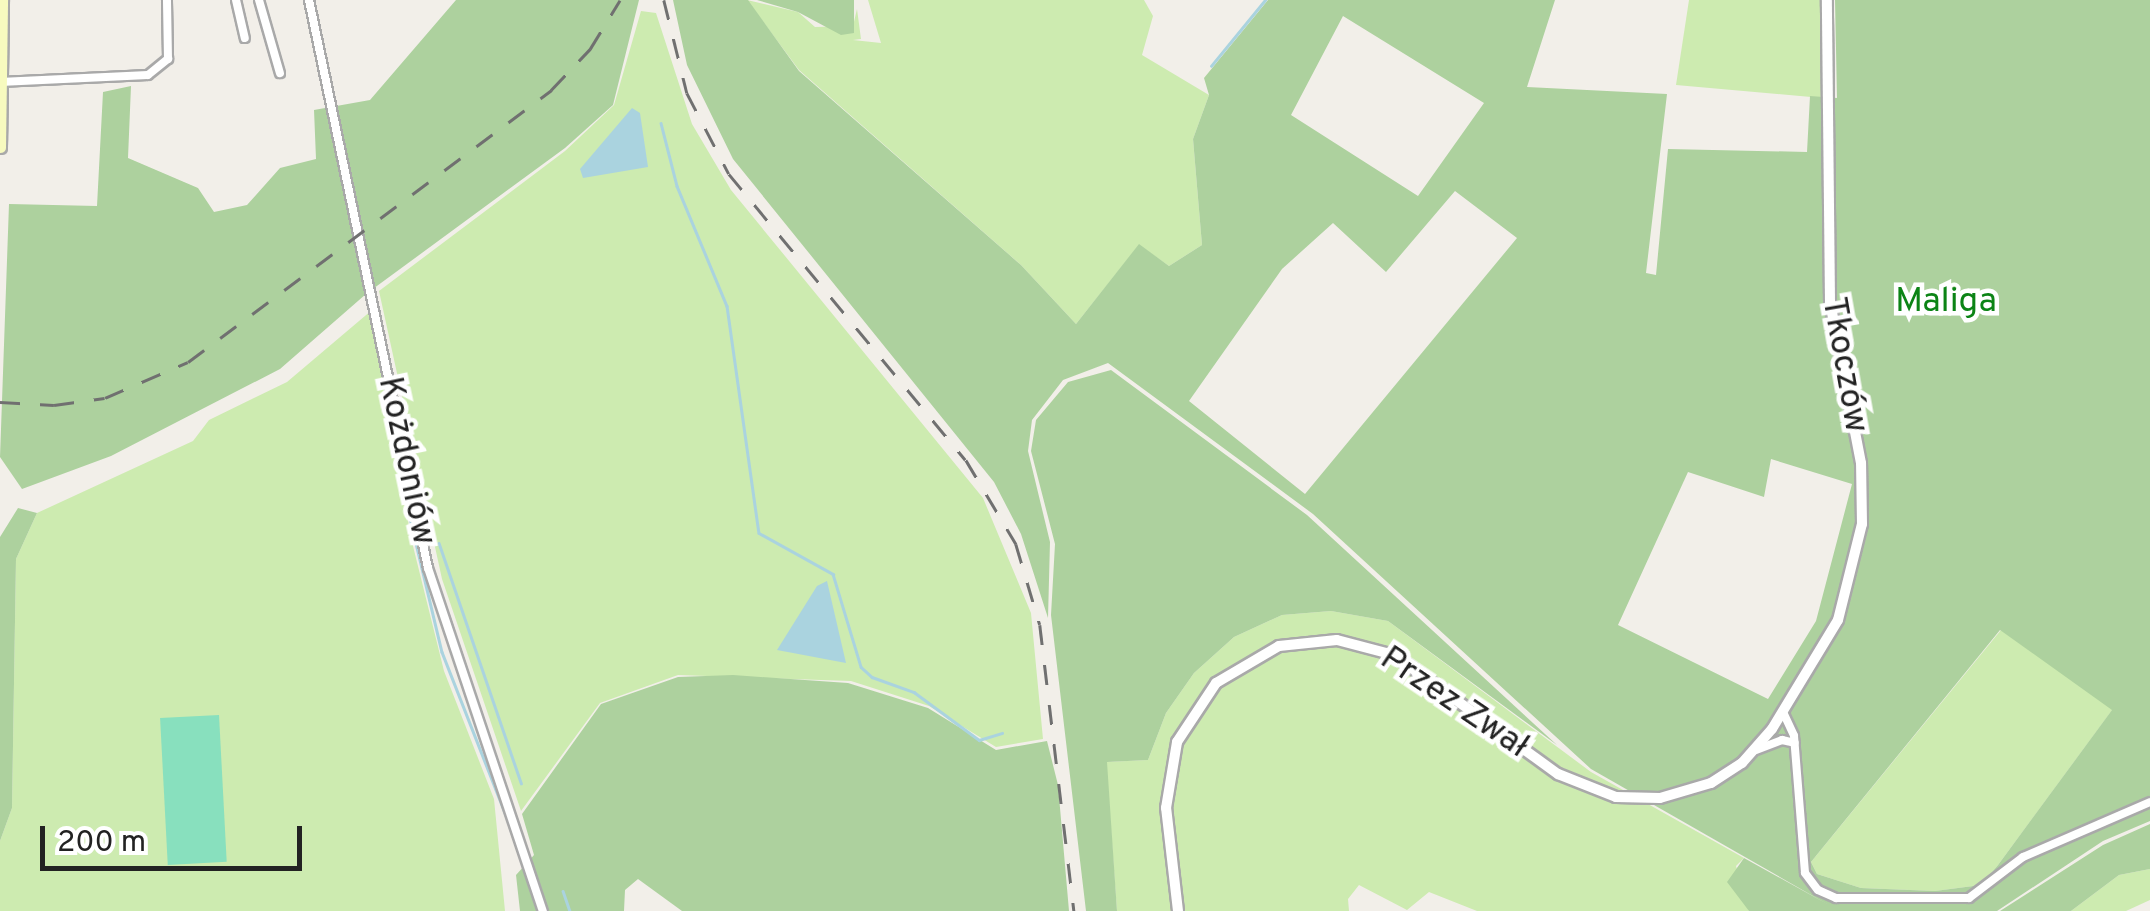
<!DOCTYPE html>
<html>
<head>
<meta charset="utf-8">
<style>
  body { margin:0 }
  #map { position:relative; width:2150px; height:911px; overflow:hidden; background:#f2efe9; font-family:Overpass,sans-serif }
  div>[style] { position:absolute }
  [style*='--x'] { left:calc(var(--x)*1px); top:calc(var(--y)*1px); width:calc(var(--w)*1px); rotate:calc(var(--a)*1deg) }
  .grass>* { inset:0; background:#cdebb0 }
  .forest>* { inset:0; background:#add19e }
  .pitch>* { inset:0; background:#88e0be; transform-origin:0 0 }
  .water>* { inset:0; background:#aad3df }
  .stream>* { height:2.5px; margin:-1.25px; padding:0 1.25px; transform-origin:1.25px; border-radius:1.25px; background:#aad3df }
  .roads { filter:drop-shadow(2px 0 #a9a9a9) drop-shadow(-2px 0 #a9a9a9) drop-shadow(0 2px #a9a9a9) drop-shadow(0 -2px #a9a9a9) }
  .minor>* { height:8px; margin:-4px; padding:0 4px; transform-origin:4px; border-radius:4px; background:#fff }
  .tertiary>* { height:10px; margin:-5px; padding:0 5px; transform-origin:5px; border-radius:5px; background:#fff }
  .secondary>* { height:11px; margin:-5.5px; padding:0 5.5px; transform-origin:5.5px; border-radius:5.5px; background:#f7fabf }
  .rail>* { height:2.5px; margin-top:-1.25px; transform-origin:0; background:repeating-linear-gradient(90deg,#707070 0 20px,transparent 0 40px) }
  span { translate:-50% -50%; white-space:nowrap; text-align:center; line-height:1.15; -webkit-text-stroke:9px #fff; paint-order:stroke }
  .park-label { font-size:35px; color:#0c8416 }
  .street-label { font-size:35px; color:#222 }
  .scale { position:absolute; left:40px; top:826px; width:262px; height:45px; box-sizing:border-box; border:5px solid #222; border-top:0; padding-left:12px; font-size:30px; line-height:35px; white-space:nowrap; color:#222; -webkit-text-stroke:8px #fff; paint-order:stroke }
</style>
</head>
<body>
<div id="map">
  <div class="grass">
    <i style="clip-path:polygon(747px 0,798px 12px,815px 27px,853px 26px,857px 9px,861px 39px,853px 40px,881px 43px,868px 0,1144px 0,1153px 16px,1142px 55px,1209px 95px,1193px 139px,1202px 245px,1169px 266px,1139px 245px,1076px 324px,1021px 265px,799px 70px)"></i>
    <i style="clip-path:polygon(1689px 0,1820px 0,1822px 98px,1676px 85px)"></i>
    <i style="clip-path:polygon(641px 11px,656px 13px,692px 124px,731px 190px,983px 498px,1031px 613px,1043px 739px,996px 747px,929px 706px,851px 681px,678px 675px,600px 703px,521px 811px,442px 579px,379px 291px,565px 151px,614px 105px)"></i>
    <i style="clip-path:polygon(372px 310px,411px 538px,444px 671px,494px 799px,505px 911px,0 911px,0 841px,12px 808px,16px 559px,37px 513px,193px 441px,209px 420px,287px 382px)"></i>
    <i style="clip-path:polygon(1331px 611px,1388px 621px,1591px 772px,1744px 858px,1736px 866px,1749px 911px,1477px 911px,1429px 892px,1407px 910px,1359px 885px,1348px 899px,1349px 911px,1117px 911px,1106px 762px,1148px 760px,1166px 713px,1194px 673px,1234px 637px,1282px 615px)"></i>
    <i style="clip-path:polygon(2001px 630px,2113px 709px,1998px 865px,1981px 885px,1935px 891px,1861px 888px,1817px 874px,1811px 862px)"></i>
    <i style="clip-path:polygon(2150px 869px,2150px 900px,2126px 911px,2071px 911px,2119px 875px)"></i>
  </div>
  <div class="forest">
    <i style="clip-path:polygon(456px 0,639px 0,613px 105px,565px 148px,366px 294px,280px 369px,111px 456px,22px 489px,0 457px,9px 204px,97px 206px,103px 92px,131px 86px,128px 158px,198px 188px,214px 212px,247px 205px,280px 168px,316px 159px,314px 110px,370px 100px)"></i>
    <i style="clip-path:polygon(evenodd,673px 0,748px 0,799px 71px,1021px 265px,1076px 324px,1139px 244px,1169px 266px,1202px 245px,1193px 139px,1209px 95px,1204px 78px,1268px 0,1555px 0,1527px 87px,1667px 94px,1646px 273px,1656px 275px,1668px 149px,1807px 152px,1810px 96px,1837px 98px,1835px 0,2150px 0,2150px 821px,2103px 841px,1997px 911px,1749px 911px,1727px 882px,1744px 858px,1827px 904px,1591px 769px,1313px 514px,1108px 363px,1063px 380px,1032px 420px,1028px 451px,1050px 542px,1048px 618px,1021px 534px,994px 482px,733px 159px,687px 65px,673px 0,1343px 16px,1484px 103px,1418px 196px,1291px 115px,1343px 16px,673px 0,1455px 191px,1517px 238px,1305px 494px,1189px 401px,1282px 269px,1333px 223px,1386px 272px,1455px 191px,673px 0,1771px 459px,1852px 484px,1816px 621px,1768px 699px,1618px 625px,1688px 472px,1764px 497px,1771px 459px,673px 0,2000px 630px,2112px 710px,1998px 865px,1981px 885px,1935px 891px,1861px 888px,1817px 874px,1811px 862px,2000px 630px)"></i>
    <i style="clip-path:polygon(757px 0,854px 0,854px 33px,841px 35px,798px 12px)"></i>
    <i style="clip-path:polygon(1111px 370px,1307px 515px,1557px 745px,1388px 621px,1331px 611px,1282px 615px,1234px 637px,1194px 673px,1166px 713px,1148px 760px,1107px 762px,1117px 911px,1086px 911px,1051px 615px,1055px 544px,1031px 451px,1036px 420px,1068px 382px)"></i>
    <i style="clip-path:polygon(18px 508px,37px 513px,16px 559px,12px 808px,0 841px,0 537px)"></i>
    <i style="clip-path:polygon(733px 675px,848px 683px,928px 708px,996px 750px,1047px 741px,1058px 785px,1069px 911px,682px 911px,638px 879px,625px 890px,624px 911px,520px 911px,516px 875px,534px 855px,522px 814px,601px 704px,678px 677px)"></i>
    <i style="clip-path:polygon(2150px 824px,2150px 869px,2119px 875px,2071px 911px,2000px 911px,2103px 845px)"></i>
  </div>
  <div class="pitch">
    <i style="left:219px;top:715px;width:147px;height:59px;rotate:87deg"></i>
  </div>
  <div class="water">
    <i style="clip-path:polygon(632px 108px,640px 113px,648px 167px,583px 178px,580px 169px)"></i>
    <i style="clip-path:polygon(827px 581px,846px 663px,777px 650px,817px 586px)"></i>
  </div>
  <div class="stream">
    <i style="--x:1211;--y:66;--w:85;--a:-50.7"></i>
    <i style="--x:661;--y:123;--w:65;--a:75.7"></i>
    <i style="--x:677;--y:186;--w:130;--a:67.4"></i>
    <i style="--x:727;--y:306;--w:229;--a:82"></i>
    <i style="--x:759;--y:533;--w:85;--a:29"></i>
    <i style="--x:833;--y:574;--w:97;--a:73.2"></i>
    <i style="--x:861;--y:667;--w:15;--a:42"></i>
    <i style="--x:872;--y:677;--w:45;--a:19.7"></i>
    <i style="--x:914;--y:692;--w:81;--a:36.4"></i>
    <i style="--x:979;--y:740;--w:24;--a:-17"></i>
    <i style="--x:405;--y:497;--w:159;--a:76.6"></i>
    <i style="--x:442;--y:652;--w:189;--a:68.6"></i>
    <i style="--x:439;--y:543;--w:254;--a:71.1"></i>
    <i style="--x:563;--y:891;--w:21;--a:71"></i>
    <i style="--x:536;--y:902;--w:9;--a:72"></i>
  </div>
  <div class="roads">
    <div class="minor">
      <i style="--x:236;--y:0;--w:39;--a:77"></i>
      <i style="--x:259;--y:0;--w:76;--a:74"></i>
      <i style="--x:309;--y:0;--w:580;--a:78.17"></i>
      <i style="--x:428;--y:568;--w:362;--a:71.5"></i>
      <i style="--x:0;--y:82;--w:148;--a:-2.7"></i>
      <i style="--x:148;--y:75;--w:26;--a:-39"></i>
      <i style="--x:168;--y:59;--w:59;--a:-91"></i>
      <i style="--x:1783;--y:712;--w:26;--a:65"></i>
      <i style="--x:1794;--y:736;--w:137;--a:85.4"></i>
      <i style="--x:1805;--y:873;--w:21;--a:53"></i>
      <i style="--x:1818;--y:890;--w:20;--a:24"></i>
      <i style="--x:1836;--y:898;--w:133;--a:0"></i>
      <i style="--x:1969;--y:898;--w:68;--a:-37.2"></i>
      <i style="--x:2023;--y:857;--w:138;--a:-23.4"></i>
      <i style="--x:1756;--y:750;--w:28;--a:-21"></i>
      <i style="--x:1782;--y:740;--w:13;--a:13"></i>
    </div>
    <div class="tertiary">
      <i style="--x:1178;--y:911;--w:104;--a:-96.6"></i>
      <i style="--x:1166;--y:808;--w:67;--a:-80.5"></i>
      <i style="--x:1177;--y:742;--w:71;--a:-56.5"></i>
      <i style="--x:1216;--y:683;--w:73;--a:-30.4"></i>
      <i style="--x:1279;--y:646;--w:58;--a:-5.9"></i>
      <i style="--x:1337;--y:640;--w:59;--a:14.7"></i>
      <i style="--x:1394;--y:655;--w:203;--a:36"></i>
      <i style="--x:1558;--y:774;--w:62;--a:21.6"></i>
      <i style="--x:1616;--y:797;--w:44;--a:1.3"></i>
      <i style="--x:1660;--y:798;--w:53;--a:-16.4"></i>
      <i style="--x:1711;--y:783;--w:37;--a:-33"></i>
      <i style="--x:1742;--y:763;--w:45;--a:-48.6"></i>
      <i style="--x:1772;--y:729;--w:127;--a:-58.8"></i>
      <i style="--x:1838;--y:620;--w:99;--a:-76"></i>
      <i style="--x:1862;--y:524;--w:61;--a:-90.9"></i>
      <i style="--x:1861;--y:463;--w:164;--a:-100.9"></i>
      <i style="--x:1830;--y:302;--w:302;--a:-90.6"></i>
    </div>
    <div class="secondary">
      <i style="--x:0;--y:147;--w:147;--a:-89.2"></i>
    </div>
  </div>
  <div class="rail">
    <i style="--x:664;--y:0;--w:96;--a:76.1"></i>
    <i style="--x:687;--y:93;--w:91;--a:62.6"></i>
    <i style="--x:729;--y:174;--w:371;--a:50.4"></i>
    <i style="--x:966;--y:460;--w:98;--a:59.2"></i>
    <i style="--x:1016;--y:544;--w:84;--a:73.5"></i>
    <i style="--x:1040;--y:625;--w:288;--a:83.2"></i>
    <i style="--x:0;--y:402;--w:54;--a:3.2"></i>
    <i style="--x:54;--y:405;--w:51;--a:-7.8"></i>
    <i style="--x:105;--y:398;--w:90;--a:-23.4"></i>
    <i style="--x:188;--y:362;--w:454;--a:-36.8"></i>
    <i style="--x:551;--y:90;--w:57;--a:-46.4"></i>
    <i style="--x:590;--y:49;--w:57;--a:-58.5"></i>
  </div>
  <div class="park-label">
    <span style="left:1946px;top:302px">Maliga</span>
  </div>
  <div class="street-label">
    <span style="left:1844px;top:365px;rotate:80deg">Tkoczów</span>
    <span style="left:406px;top:461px;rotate:78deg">Kożdoniów</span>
    <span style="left:1454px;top:703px;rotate:34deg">Przez Zwał</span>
  </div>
  <div class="scale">200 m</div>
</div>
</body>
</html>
